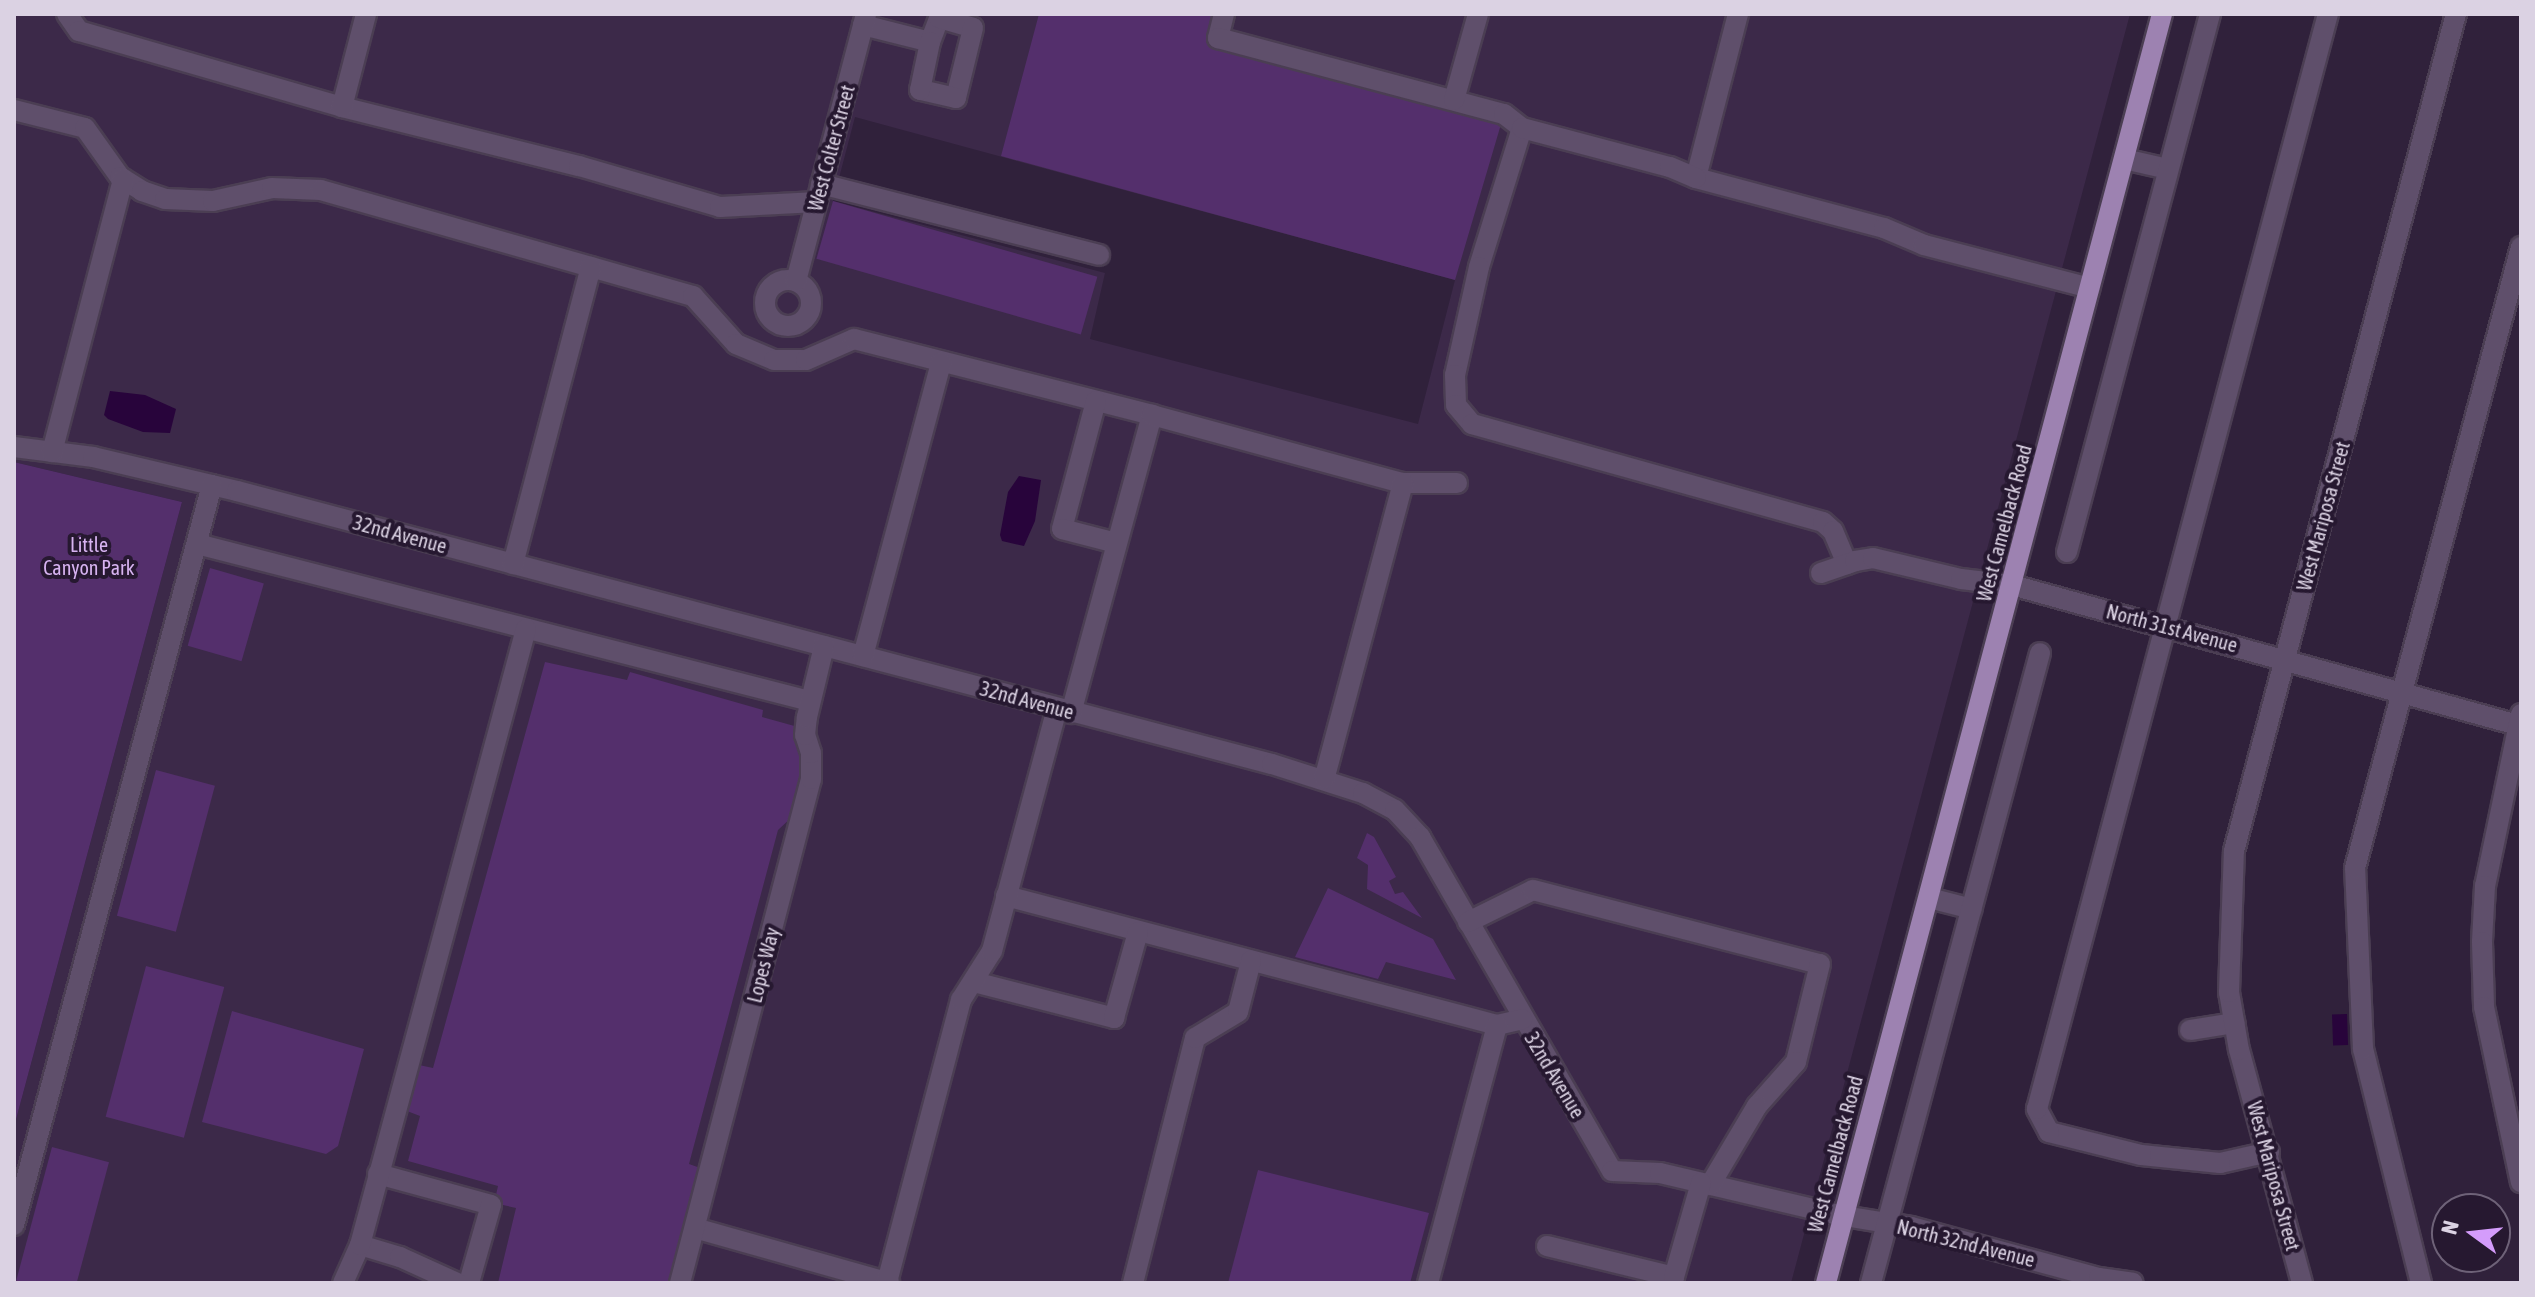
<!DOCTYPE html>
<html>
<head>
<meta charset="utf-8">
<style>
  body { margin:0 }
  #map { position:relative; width:2535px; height:1297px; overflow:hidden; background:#30213b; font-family:"Asap Condensed",sans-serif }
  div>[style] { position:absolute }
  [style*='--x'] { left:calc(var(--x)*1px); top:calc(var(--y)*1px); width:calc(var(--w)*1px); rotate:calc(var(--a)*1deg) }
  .built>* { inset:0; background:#3c2949 }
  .green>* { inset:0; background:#542f6c; transform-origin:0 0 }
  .water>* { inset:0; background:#28043b; transform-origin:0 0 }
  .roads { filter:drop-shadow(2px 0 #4b3e53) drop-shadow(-2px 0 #4b3e53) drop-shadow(0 2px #4b3e53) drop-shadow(0 -2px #4b3e53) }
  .minor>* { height:20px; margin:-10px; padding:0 10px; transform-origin:10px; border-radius:10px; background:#5f4f6b }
  .minor>.ring { margin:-10px; padding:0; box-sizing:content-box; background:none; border:20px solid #5f4f6b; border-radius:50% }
  .major>* { height:20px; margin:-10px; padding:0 10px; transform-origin:10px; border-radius:10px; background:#9d82b1 }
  span { translate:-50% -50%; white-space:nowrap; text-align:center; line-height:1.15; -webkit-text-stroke:8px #261830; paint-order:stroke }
  .street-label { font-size:20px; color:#dbd2e3 }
  .park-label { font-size:20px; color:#d7b3f1 }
  .frame { position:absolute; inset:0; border:16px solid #dbd2e3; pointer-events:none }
  .north { position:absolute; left:2431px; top:1193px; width:80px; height:80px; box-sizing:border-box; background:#261830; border:2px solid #6e6278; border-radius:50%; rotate:285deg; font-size:22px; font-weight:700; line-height:32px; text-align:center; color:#dbd2e3 }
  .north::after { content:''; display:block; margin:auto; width:28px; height:36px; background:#d49cfb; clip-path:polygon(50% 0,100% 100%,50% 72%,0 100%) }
</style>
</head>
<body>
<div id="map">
  <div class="built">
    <i style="clip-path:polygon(evenodd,14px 14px,2130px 14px,1791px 1283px,14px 1283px,14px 1127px,182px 502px,14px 462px,14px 14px,855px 117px,1455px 280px,1418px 424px,1090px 339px,1105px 273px,833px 201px,855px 117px)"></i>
  </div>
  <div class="green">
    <i style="clip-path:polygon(1039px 14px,1224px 14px,1219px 38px,1504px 114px,1455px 280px,1001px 156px)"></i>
    <i style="left:833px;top:201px;width:275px;height:60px;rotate:16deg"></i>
    <i style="clip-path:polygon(14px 462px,182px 502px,14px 1127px)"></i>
    <i style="left:210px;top:568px;width:56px;height:81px;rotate:16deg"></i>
    <i style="clip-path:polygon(545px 662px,627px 680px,630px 672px,763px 710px,762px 717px,798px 727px,806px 774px,792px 817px,778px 830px,689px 1164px,703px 1169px,673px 1283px,498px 1283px,516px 1208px,503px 1205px,496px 1195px,498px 1186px,408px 1161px,420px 1116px,407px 1111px,419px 1065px,433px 1068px)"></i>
    <i style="left:156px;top:770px;width:61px;height:151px;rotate:15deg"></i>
    <i style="clip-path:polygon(1367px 833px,1374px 837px,1396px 877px,1389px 881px,1395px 894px,1403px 892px,1422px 918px,1367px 889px,1368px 865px,1357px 858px)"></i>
    <i style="clip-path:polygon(1328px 888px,1433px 939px,1456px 980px,1386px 962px,1378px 979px,1295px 957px)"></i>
    <i style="left:146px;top:966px;width:81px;height:156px;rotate:15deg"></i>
    <i style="clip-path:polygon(232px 1011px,364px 1049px,338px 1146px,326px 1154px,202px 1122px)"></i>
    <i style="left:52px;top:1147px;width:59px;height:140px;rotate:15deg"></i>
    <i style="clip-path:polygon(1258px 1170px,1429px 1213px,1410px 1283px,1228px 1283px)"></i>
  </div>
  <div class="water">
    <i style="clip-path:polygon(110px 391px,145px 395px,176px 409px,170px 433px,143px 432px,108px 419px,104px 415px)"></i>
    <i style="clip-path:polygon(1019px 476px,1041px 480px,1035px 521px,1024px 546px,1002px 541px,1000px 535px,1008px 492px)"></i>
    <i style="left:2347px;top:1014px;width:31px;height:15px;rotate:88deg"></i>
  </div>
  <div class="roads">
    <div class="minor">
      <i style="--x:67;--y:14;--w:21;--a:55"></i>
      <i style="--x:79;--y:31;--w:274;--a:16.1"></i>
      <i style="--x:342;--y:107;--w:244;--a:14"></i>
      <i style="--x:579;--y:166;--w:147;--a:16.2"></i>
      <i style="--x:720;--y:207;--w:97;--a:-3"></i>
      <i style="--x:1224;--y:14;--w:25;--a:104"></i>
      <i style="--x:1218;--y:38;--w:296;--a:14.9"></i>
      <i style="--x:1504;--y:114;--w:23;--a:38"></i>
      <i style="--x:1522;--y:128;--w:145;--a:107.2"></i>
      <i style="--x:1479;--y:267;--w:111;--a:102.5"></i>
      <i style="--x:1455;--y:375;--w:30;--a:88"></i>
      <i style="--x:1456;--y:405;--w:25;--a:50"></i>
      <i style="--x:1472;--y:424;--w:364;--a:15.6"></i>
      <i style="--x:1823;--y:522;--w:13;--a:42"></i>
      <i style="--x:1833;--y:531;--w:36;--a:67"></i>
      <i style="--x:1738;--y:14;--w:169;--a:104.4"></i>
      <i style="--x:1696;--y:178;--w:195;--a:14.9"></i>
      <i style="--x:1884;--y:228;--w:43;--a:23"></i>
      <i style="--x:1924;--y:245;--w:171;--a:14.5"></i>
      <i style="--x:863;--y:25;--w:69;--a:14.2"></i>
      <i style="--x:930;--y:42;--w:26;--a:-69"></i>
      <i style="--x:939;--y:18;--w:35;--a:16"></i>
      <i style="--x:973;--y:28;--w:72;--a:103.7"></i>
      <i style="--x:956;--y:98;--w:37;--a:-167"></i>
      <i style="--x:920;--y:90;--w:49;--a:-78.2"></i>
      <i style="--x:1454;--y:100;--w:89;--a:-74.4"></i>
      <i style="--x:342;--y:107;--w:96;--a:-75.5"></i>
      <i style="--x:14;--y:110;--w:73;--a:14.2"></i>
      <i style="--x:85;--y:128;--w:60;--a:54.5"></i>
      <i style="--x:120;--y:177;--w:26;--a:32"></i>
      <i style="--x:142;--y:191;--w:24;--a:19"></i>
      <i style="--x:165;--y:199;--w:48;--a:2.4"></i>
      <i style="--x:213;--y:201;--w:60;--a:-12.4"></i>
      <i style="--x:272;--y:188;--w:49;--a:2.3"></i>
      <i style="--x:321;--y:190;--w:387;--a:15.9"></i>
      <i style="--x:693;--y:296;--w:64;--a:48.1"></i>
      <i style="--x:736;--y:344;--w:41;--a:22.8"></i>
      <i style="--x:774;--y:360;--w:32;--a:0"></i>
      <i style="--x:806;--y:360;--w:52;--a:-23.6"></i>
      <i style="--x:854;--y:339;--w:308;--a:14.3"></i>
      <i style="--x:1522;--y:128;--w:153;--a:14.8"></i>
      <i style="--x:1670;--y:167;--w:28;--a:23"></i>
      <i style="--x:2124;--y:159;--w:45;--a:12.8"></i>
      <i style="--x:821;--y:184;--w:287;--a:14.3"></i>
      <i class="ring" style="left:765px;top:280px;width:26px;height:26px"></i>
      <i style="--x:796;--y:281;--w:276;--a:-75.3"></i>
      <i style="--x:1096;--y:401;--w:132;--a:104.9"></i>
      <i style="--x:1062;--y:529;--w:56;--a:14.5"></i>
      <i style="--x:14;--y:447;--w:80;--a:7.2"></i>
      <i style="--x:93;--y:457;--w:148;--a:13.3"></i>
      <i style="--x:237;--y:491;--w:1070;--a:14.78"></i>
      <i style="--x:1272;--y:764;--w:96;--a:17.7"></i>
      <i style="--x:1363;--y:793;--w:36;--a:28"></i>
      <i style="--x:1395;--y:810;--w:37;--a:47"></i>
      <i style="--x:1420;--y:837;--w:385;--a:60.1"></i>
      <i style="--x:1612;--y:1171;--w:48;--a:2.4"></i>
      <i style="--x:1660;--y:1173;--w:189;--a:13.2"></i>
      <i style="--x:1844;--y:1216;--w:68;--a:9.3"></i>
      <i style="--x:1911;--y:1227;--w:195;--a:15.2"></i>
      <i style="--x:2099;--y:1278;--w:34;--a:8"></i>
      <i style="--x:52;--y:452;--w:282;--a:-75.4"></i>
      <i style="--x:1403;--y:483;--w:54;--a:0"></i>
      <i style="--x:197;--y:544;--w:633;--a:14.37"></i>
      <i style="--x:2067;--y:552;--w:557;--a:-75.11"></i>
      <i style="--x:513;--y:564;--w:307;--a:-75.3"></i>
      <i style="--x:1821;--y:573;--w:36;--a:-19"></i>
      <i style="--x:1855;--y:561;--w:18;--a:-9"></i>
      <i style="--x:1873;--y:558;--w:90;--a:13.4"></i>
      <i style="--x:1961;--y:579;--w:51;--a:6.7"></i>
      <i style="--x:2012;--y:585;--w:528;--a:15.48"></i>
      <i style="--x:863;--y:656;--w:304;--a:-75.1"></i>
      <i style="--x:1071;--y:713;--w:309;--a:-74.8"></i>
      <i style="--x:1152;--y:415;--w:260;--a:15.2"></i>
      <i style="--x:1403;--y:483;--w:306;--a:104.9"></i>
      <i style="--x:2521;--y:714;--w:176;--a:101.8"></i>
      <i style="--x:2485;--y:886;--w:56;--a:93.1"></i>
      <i style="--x:2482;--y:942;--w:65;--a:88.2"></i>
      <i style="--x:2484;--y:1007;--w:179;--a:78.1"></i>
      <i style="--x:1006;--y:896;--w:508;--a:14.72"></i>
      <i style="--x:1497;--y:1025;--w:26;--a:-13"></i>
      <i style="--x:1929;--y:898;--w:44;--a:14.3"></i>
      <i style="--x:1468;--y:922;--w:72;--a:-26.2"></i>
      <i style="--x:1533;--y:890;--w:296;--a:14.5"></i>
      <i style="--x:1820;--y:964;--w:101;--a:103.8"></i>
      <i style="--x:1796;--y:1062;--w:59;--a:131.6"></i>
      <i style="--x:1757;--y:1106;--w:92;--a:120.7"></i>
      <i style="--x:974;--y:982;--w:145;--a:14.4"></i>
      <i style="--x:1114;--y:1018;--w:89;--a:-74.4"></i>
      <i style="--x:2190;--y:1030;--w:45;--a:-9"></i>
      <i style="--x:2269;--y:1152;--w:50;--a:167.3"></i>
      <i style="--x:2220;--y:1163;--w:79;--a:-174.2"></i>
      <i style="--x:2141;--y:1155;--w:95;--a:-166"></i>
      <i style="--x:2049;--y:1132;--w:26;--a:-118"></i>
      <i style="--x:2037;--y:1109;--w:1133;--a:-75.12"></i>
      <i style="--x:378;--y:1174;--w:117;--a:15.3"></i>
      <i style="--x:491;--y:1205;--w:81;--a:105.8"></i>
      <i style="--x:14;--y:1225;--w:766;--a:-75.02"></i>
      <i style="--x:695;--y:1228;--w:202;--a:15.8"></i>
      <i style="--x:360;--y:1245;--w:42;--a:16.7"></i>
      <i style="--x:400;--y:1257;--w:63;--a:24.5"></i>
      <i style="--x:1547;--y:1246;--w:131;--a:13.7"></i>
      <i style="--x:1674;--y:1277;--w:98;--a:-74"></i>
      <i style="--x:887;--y:1282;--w:292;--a:-75.3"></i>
      <i style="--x:961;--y:1000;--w:58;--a:-57.7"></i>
      <i style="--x:992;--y:951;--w:251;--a:-75"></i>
      <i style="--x:343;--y:1283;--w:42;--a:-65.9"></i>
      <i style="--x:360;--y:1245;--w:638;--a:-74.92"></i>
      <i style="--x:680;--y:1283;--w:521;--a:-75.43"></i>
      <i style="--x:811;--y:779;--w:26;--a:-90"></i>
      <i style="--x:811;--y:753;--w:19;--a:-108"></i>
      <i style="--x:805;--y:735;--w:18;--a:-84"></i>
      <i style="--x:807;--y:717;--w:73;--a:-76.5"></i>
      <i style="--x:1133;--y:1283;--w:253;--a:-75.8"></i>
      <i style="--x:1195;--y:1038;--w:50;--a:-31.2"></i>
      <i style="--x:1238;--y:1012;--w:53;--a:-75.7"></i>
      <i style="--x:1428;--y:1283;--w:267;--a:-75"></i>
      <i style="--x:1871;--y:1283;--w:652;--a:-74.98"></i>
      <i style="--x:2302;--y:1283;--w:241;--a:-105.1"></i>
      <i style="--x:2239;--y:1050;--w:59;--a:-99.8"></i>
      <i style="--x:2229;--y:992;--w:141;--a:-88"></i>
      <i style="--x:2234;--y:851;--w:866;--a:-75.15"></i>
      <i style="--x:2421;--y:1283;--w:241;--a:-103.9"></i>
      <i style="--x:2363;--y:1049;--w:181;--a:-92.5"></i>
      <i style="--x:2355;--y:868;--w:643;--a:-75.03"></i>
    </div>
    <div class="major">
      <i style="--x:1826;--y:1283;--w:1313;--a:-75.17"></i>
    </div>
  </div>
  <div class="street-label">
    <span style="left:831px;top:148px;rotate:-75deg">West Colter Street</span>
    <span style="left:2323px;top:516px;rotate:-75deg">West Mariposa Street</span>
    <span style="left:2004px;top:523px;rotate:-75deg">West Camelback Road</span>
    <span style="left:400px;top:534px;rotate:15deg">32nd Avenue</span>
    <span style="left:2172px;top:628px;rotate:15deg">North 31st Avenue</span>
    <span style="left:1027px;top:700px;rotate:15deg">32nd Avenue</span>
    <span style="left:763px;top:965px;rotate:-76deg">Lopes Way</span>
    <span style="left:1555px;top:1075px;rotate:59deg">32nd Avenue</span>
    <span style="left:1835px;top:1154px;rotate:-75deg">West Camelback Road</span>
    <span style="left:2274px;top:1176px;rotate:75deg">West Mariposa Street</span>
    <span style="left:1966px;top:1243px;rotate:14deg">North 32nd Avenue</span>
  </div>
  <div class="park-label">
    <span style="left:89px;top:556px">Little<br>Canyon Park</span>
  </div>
  <div class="frame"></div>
  <div class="north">N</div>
</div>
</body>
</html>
